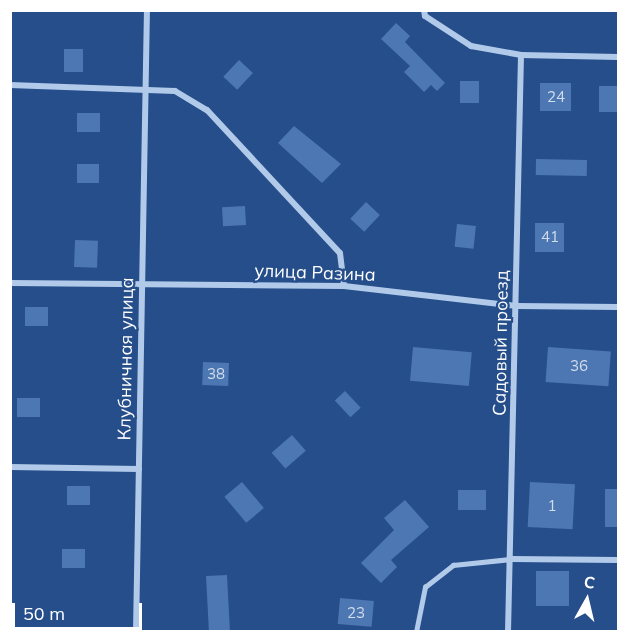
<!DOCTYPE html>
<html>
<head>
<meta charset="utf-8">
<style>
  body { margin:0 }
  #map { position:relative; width:629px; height:642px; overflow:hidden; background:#254e8b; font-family:Mulish,sans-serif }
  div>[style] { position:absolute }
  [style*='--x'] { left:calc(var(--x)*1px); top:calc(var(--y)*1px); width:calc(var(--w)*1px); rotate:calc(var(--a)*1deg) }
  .building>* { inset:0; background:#4d77b2; transform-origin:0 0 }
  .lane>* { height:4.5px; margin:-2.25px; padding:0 2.25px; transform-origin:2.25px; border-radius:2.25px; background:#b2caea }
  .street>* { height:6px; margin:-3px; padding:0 3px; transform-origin:3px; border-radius:3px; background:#b2caea }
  span { translate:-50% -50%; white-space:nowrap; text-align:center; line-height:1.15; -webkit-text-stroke:4.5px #254e8b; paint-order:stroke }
  .number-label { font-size:15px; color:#d2ddec }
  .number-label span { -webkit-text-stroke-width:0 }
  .street-label { font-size:18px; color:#fff }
  .frame { position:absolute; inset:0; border:12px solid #fff; pointer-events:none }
  .north { position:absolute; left:557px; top:570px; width:60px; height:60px; -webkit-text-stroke:4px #254e8b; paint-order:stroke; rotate:8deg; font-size:16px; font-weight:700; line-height:24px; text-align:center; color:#fff }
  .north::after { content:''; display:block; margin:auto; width:21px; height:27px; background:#fff; clip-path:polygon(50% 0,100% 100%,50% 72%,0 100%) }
  .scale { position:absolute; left:12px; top:603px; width:130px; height:27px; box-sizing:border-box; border:3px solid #fff; border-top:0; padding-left:8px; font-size:18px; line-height:21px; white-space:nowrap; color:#fff; -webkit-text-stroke:4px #254e8b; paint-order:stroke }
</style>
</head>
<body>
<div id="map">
  <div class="building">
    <i style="clip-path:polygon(396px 23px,410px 36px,405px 42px,445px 83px,437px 91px,431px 85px,424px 92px,404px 72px,410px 66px,381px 39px)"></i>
    <i style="left:64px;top:49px;width:19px;height:23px"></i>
    <i style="left:239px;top:60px;width:19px;height:23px;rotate:43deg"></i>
    <i style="left:460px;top:81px;width:19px;height:22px"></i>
    <i style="left:540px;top:83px;width:31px;height:28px"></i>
    <i style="left:599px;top:86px;width:19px;height:26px"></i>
    <i style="left:77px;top:113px;width:23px;height:19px"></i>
    <i style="clip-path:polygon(294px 126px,341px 164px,322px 183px,278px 143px)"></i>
    <i style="left:536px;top:159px;width:51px;height:16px;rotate:1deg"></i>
    <i style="left:77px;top:164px;width:22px;height:19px"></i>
    <i style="left:366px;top:202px;width:19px;height:23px;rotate:43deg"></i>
    <i style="left:245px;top:206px;width:19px;height:23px;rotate:87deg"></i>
    <i style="left:535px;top:223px;width:29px;height:29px"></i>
    <i style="left:457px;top:224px;width:19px;height:23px;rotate:6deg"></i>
    <i style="left:75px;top:240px;width:23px;height:27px;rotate:2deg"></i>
    <i style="left:25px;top:307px;width:23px;height:19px"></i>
    <i style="left:413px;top:347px;width:59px;height:34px;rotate:5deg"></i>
    <i style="left:548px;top:347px;width:63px;height:35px;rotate:4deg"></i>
    <i style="left:203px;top:362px;width:26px;height:23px;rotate:2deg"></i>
    <i style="left:345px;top:391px;width:23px;height:14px;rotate:47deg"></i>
    <i style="left:17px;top:398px;width:23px;height:19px"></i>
    <i style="left:292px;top:435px;width:21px;height:27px;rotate:49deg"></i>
    <i style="left:242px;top:482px;width:34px;height:23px;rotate:50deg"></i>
    <i style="left:530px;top:482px;width:45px;height:45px;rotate:3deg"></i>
    <i style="left:67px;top:486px;width:23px;height:19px"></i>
    <i style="left:605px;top:489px;width:13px;height:38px"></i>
    <i style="left:458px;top:490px;width:28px;height:20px"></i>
    <i style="clip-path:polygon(405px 500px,429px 527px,391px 560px,397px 567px,381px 583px,361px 563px,394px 530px,384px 518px)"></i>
    <i style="left:62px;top:549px;width:23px;height:19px"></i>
    <i style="left:536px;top:571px;width:33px;height:35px"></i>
    <i style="left:227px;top:575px;width:57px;height:21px;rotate:87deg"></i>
    <i style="left:340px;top:598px;width:34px;height:26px;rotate:5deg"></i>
  </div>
  <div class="lane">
    <i style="--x:416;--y:632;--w:46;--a:-78.7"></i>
    <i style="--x:425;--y:587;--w:36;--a:-38"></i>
    <i style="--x:453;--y:565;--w:58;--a:-5.9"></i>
  </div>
  <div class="street">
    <i style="--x:424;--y:10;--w:6;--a:81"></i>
    <i style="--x:425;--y:16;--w:55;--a:33.1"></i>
    <i style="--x:471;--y:46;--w:51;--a:10.2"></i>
    <i style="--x:521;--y:55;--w:577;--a:91.29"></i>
    <i style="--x:521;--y:55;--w:97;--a:1.2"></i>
    <i style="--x:10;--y:85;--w:165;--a:2.1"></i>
    <i style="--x:175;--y:91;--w:37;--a:31"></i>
    <i style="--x:207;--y:110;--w:195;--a:47.1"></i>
    <i style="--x:340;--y:253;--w:33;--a:83"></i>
    <i style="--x:10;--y:283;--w:334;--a:0.5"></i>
    <i style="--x:344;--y:286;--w:174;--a:6.6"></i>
    <i style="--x:517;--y:306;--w:101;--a:0.6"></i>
    <i style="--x:10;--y:467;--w:129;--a:0.9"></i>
    <i style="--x:511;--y:559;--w:107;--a:0.5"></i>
    <i style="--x:136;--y:632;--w:622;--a:-88.99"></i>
  </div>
  <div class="number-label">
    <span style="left:556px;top:97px">24</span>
    <span style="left:550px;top:237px">41</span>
    <span style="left:579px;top:366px">36</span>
    <span style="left:216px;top:374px">38</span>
    <span style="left:552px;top:506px">1</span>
    <span style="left:356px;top:613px">23</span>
  </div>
  <div class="street-label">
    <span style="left:315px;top:273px;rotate:2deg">улица Разина</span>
    <span style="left:501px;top:343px;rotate:-89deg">Садовый проезд</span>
    <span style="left:126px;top:359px;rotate:-89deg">Клубничная улица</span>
  </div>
  <div class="frame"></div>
  <div class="north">С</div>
  <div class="scale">50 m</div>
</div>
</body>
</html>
